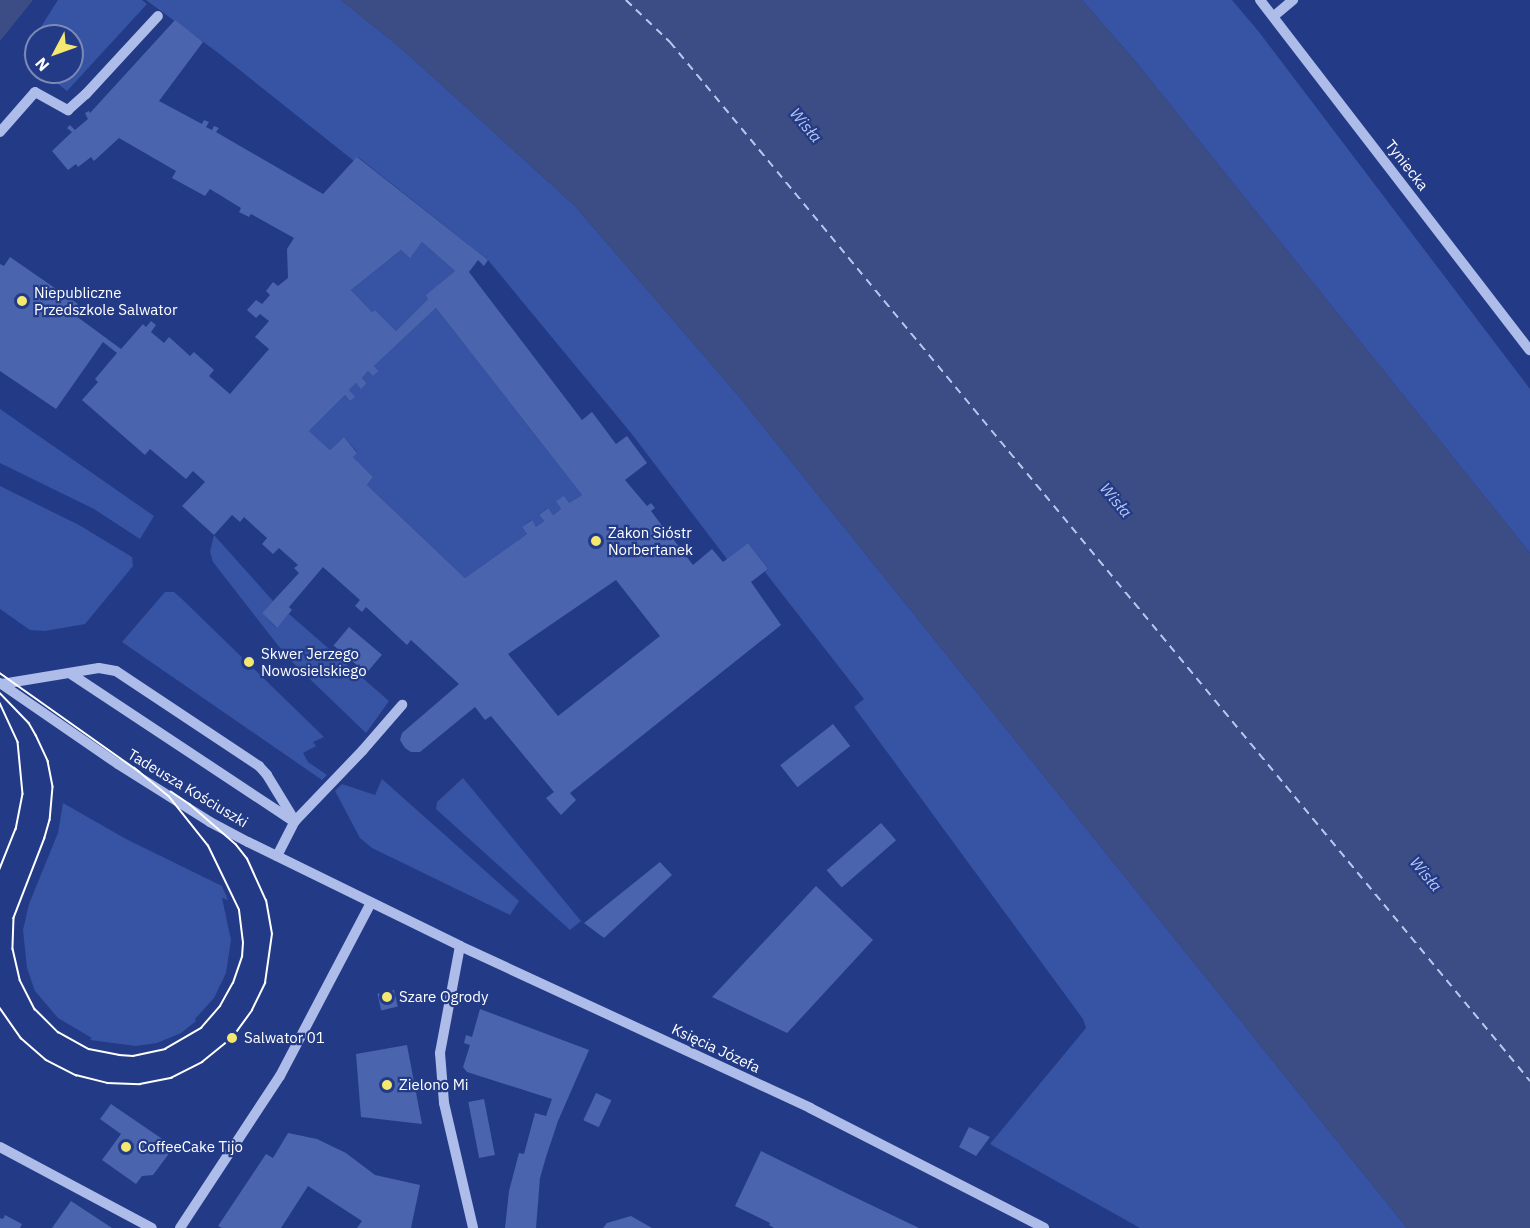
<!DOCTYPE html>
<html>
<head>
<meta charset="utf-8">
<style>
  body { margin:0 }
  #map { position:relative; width:1530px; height:1228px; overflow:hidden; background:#233b86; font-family:"IBM Plex Sans",sans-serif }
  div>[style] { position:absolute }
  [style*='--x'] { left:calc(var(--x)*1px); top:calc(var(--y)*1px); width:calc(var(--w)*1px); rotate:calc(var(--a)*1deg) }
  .green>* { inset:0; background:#3753a3 }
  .water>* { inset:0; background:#3b4d84 }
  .ferry>* { height:1.5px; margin-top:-0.75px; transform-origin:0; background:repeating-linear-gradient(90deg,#b9c7f0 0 8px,transparent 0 14px) }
  .building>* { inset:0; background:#4b64ae; transform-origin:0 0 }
  .minor>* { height:10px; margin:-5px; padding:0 5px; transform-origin:5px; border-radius:5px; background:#adbce9 }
  .tram>* { height:1.5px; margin:-0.75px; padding:0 0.75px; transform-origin:0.75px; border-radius:0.75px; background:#fff }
  .dots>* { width:16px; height:16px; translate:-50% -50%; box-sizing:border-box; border:3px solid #233b86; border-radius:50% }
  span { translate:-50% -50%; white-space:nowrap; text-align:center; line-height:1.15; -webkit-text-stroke:4.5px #233b86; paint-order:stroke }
  .street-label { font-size:15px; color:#fff }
  .poi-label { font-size:15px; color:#fff }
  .left { translate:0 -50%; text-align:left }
  .water-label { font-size:16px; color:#b9c7f0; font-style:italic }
  .north { position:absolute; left:24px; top:24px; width:60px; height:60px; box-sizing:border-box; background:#233b86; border:2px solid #7b89b6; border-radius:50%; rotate:229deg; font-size:16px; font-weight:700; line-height:24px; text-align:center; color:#fff }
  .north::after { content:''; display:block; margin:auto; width:21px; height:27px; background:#f4e870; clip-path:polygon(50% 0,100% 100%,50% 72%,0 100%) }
</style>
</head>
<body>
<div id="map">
  <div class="green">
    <i style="clip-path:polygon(58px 0,142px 0,147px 4px,67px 91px,43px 72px,72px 72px,72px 36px,36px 36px,36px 66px,23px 55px)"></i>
    <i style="clip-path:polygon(146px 0,341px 0,402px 49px,575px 206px,741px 399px,1407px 1228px,1140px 1228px,990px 1144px,1086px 1028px,1083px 1019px,854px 707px,864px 699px,765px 572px,768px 569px,748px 543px,727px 559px,631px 433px,488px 260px,358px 157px,354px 161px,217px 52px)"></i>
    <i style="clip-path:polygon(1082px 0,1232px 0,1259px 32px,1530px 389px,1530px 553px,1136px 62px)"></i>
    <i style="clip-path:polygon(422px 242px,455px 271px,427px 295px,428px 299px,396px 331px,375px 310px,372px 312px,351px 290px,401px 250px,410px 257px)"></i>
    <i style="clip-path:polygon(436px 308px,582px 495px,569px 503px,557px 501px,561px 509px,553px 515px,547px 508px,539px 515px,544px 521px,536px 527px,531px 520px,522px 527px,527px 534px,465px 578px,367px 485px,373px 477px,353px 457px,357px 452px,344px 437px,330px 450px,309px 431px,345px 395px,350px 401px,354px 397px,349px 390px,356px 383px,361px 388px,367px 383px,362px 378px,368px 371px,373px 376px,379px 371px,374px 366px)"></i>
    <i style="clip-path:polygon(0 409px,154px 516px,140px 539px,94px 509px,0 463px)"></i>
    <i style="clip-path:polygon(0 486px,79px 525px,132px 557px,133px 566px,85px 624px,45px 631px,30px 630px,0 609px)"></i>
    <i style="clip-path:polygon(214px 535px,273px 601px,262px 613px,276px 628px,289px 614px,389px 701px,366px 733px,287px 657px,213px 562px,210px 552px)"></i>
    <i style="clip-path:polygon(165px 592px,174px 592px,183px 600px,324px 737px,313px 742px,316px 746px,303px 753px,308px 762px,327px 775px,322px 780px,122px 642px)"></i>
    <i style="clip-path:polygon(463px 778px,581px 921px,570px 930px,436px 809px,437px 802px)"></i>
    <i style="clip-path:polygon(382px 779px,519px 901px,510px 915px,372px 848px,360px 838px,335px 791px,342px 784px,375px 795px)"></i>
    <i style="clip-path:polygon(63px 803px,126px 839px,222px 886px,228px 900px,222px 898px,231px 940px,226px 973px,214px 998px,195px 1019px,196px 1021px,181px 1033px,157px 1043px,136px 1046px,90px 1040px,92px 1038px,58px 1018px,35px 991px,27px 968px,23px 930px,29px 904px,58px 833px)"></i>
  </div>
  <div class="water">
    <i style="clip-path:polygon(0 0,33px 0,0 41px)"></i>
    <i style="clip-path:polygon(341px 0,1082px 0,1136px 62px,1530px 553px,1530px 1228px,1407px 1228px,741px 399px,575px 206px,402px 49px)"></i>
  </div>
  <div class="ferry">
    <i style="--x:626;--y:0;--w:61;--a:43.7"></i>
    <i style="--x:670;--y:42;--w:1349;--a:50.38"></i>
  </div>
  <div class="building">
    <i style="clip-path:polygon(evenodd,175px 20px,203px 42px,159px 101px,202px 124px,204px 120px,209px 122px,206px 127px,212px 130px,214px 126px,219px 128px,216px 132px,323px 194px,357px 157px,488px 260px,484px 266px,478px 260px,469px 272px,582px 420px,592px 412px,616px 444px,627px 436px,647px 463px,625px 480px,647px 506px,651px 503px,655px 508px,651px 511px,666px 531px,670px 528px,676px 536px,673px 539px,693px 565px,712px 549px,723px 562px,748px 543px,768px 569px,751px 582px,781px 625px,570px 793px,576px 800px,561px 815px,546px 798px,554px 792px,491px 716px,485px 720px,475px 707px,420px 752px,411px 752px,405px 748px,400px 740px,402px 733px,459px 684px,411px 640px,407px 645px,366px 607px,362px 612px,355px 606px,360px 600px,323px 567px,289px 607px,292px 610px,277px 628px,262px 613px,299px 573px,294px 568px,298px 565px,279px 548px,273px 554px,262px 544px,267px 538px,244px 517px,240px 522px,232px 515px,214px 535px,182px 506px,205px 482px,193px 471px,186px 479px,150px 449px,145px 455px,82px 400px,98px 382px,95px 379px,117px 353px,103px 342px,56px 409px,0 371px,0 264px,4px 266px,10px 257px,78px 304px,72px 313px,121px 349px,143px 324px,146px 327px,151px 321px,156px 325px,151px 332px,164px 343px,169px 337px,190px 356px,194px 352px,214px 370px,209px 376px,230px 394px,269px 349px,255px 337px,269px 321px,260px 314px,256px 318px,247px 310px,256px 300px,262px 304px,270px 295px,266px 291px,273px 282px,278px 286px,288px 278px,287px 249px,294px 238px,251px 214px,249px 217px,239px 212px,241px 208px,210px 189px,205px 196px,172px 178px,176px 171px,119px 138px,94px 161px,91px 157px,78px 167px,76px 164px,68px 170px,52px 151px,72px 132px,67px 128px,70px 125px,75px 130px,88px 119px,85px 113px,89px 111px,90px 113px,175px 20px,422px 242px,455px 271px,426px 295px,428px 299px,396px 331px,375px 310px,372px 312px,351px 290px,401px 250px,410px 258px,422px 242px,175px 20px,436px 308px,582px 495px,569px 503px,564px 496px,556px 501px,561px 509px,553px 515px,548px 508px,539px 515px,544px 521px,536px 527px,532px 520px,522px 527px,527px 534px,465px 578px,367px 485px,373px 477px,353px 457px,357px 453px,344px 437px,330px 450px,309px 431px,345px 395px,350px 401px,355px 397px,349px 390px,356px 383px,361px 389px,367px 383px,362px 378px,368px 371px,373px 376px,379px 371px,374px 366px,436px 308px,175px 20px,616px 580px,660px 636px,558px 716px,508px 654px,616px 580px)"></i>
    <i style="left:349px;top:627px;width:43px;height:24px;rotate:40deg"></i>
    <i style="left:833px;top:724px;width:28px;height:67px;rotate:52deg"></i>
    <i style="left:881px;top:823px;width:23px;height:72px;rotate:49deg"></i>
    <i style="clip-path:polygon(660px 862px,672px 875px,604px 938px,584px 923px)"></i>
    <i style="clip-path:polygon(816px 886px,873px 940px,802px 1017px,787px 1033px,712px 997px)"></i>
    <i style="left:394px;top:990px;width:17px;height:17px;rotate:77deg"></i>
    <i style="clip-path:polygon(480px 1009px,589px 1050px,558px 1121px,546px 1157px,540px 1178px,536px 1228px,505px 1228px,509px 1191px,519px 1153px,524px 1154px,535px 1113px,546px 1116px,552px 1099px,467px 1072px,463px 1067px,470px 1045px,464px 1043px,466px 1035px,472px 1037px)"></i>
    <i style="clip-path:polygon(407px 1045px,422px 1124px,361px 1117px,356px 1054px)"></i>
    <i style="left:596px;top:1093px;width:17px;height:30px;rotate:25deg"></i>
    <i style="left:484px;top:1099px;width:57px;height:16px;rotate:79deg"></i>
    <i style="clip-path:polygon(111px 1104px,174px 1147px,153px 1175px,142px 1176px,136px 1184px,102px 1160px,121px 1134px,100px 1119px)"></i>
    <i style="clip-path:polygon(969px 1127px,990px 1137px,976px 1156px,959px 1147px)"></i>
    <i style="clip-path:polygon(288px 1133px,317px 1139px,346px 1153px,375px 1175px,420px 1185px,411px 1228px,357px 1228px,362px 1221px,308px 1186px,281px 1228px,222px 1228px,218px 1226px,266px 1154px,273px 1158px)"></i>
    <i style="clip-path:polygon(761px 1151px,846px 1193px,919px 1228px,774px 1228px,769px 1225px,770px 1223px,735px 1206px)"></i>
    <i style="clip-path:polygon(71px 1201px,112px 1228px,52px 1228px)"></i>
    <i style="clip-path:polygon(5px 1215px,22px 1224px,20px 1228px,0 1228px,0 1218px,3px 1219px)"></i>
    <i style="clip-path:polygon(631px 1216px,652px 1228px,603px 1228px,607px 1223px)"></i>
  </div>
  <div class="minor">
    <i style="--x:1260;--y:0;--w:442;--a:52.4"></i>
    <i style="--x:1274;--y:16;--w:25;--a:-40"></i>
    <i style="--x:0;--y:132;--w:53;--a:-48.8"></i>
    <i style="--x:35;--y:92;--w:38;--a:29"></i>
    <i style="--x:68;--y:110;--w:24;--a:-42"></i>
    <i style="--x:86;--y:94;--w:106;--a:-47.3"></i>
    <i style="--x:71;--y:674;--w:265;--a:33.5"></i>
    <i style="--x:0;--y:683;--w:143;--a:34.5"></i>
    <i style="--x:118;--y:764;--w:109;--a:32.2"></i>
    <i style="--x:210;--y:822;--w:43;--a:27.8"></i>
    <i style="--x:248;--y:842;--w:236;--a:26.1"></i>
    <i style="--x:460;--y:946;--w:386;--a:24.8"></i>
    <i style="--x:810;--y:1108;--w:263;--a:27.1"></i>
    <i style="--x:2;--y:684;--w:98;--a:-9.4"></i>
    <i style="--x:99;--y:668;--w:17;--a:10"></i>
    <i style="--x:116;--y:671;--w:172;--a:33.6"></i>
    <i style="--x:259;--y:766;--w:12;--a:48"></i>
    <i style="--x:267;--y:775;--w:54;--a:58.7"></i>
    <i style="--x:277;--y:856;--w:39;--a:-63"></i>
    <i style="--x:295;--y:821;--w:98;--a:-46.2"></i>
    <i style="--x:363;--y:750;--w:60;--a:-49.1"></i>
    <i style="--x:460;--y:946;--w:109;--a:100.6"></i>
    <i style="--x:440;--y:1053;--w:50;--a:85.4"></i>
    <i style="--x:444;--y:1103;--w:128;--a:76.9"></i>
    <i style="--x:0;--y:1147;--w:172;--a:28.1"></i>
    <i style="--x:180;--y:1228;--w:182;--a:-56.7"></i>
    <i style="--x:280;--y:1076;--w:195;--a:-62.3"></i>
  </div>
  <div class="tram">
    <i style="--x:0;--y:673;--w:171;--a:35.3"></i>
    <i style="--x:0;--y:693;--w:42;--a:46"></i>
    <i style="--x:29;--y:723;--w:14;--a:60"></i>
    <i style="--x:36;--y:735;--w:29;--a:65"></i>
    <i style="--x:48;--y:761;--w:26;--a:79"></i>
    <i style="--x:53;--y:787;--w:33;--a:95"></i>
    <i style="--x:50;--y:820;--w:19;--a:106"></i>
    <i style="--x:45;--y:838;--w:86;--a:111.2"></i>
    <i style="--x:14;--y:918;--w:31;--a:92"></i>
    <i style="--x:13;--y:949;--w:32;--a:77"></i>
    <i style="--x:20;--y:980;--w:33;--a:63"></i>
    <i style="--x:35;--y:1009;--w:33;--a:45"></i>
    <i style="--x:58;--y:1032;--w:35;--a:29"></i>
    <i style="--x:89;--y:1049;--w:31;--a:11"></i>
    <i style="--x:119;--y:1055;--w:14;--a:4"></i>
    <i style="--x:133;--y:1056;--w:33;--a:-12"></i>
    <i style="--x:165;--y:1049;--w:42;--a:-30.3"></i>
    <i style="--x:201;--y:1028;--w:29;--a:-49"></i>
    <i style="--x:220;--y:1006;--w:26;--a:-61"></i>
    <i style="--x:233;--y:983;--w:28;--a:-71"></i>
    <i style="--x:242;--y:957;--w:14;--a:-86"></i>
    <i style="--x:243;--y:943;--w:33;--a:-97"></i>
    <i style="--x:239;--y:910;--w:71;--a:-115.8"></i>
    <i style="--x:208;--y:846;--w:63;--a:-128.5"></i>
    <i style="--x:169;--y:797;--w:45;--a:-140.4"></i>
    <i style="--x:0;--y:703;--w:43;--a:65.2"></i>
    <i style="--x:18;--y:742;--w:52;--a:84.5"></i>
    <i style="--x:23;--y:794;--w:36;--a:101"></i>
    <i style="--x:16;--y:829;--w:43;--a:111.8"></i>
    <i style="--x:0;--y:1008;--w:37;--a:55"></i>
    <i style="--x:21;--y:1038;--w:33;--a:41"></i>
    <i style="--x:46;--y:1060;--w:34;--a:27"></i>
    <i style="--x:76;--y:1075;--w:32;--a:14"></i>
    <i style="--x:107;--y:1083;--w:33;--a:2"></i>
    <i style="--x:140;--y:1084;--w:32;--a:-11"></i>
    <i style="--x:171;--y:1078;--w:35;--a:-27"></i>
    <i style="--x:202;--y:1062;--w:38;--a:-39"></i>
    <i style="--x:232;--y:1038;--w:34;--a:-54"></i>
    <i style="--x:252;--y:1010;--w:30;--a:-64"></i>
    <i style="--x:265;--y:983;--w:49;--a:-81.9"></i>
    <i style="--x:272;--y:934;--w:34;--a:-100"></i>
    <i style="--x:266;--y:901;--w:46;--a:-114.3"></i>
    <i style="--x:247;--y:859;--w:18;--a:-128"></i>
    <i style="--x:236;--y:845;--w:61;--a:-139"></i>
    <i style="--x:190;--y:805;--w:23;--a:-146"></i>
  </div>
  <div class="dots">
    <i style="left:22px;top:301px;background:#f4e870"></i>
    <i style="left:596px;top:541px;background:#f4e870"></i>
    <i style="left:249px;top:662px;background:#f4e870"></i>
    <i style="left:387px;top:997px;background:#f4e870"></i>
    <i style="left:232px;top:1038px;background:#f4e870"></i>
    <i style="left:387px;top:1085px;background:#f4e870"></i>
    <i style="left:126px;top:1147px;background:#f4e870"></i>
  </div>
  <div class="street-label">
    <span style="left:1407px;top:165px;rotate:52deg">Tyniecka</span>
    <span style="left:188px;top:788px;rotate:31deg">Tadeusza Kościuszki</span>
    <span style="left:716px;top:1048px;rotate:25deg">Księcia Józefa</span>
  </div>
  <div class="poi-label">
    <span class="left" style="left:34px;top:301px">Niepubliczne<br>Przedszkole Salwator</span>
    <span class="left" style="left:608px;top:541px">Zakon Sióstr<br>Norbertanek</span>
    <span class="left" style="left:261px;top:662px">Skwer Jerzego<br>Nowosielskiego</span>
    <span class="left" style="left:399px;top:997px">Szare Ogrody</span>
    <span class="left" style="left:244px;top:1038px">Salwator 01</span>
    <span class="left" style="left:399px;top:1085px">Zielono Mi</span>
    <span class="left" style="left:138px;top:1147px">CoffeeCake Tijo</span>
  </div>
  <div class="water-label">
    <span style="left:806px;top:125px;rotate:50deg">Wisła</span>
    <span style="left:1116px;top:500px;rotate:50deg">Wisła</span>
    <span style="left:1426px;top:874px;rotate:50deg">Wisła</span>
  </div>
  <div class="north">N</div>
</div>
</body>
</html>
